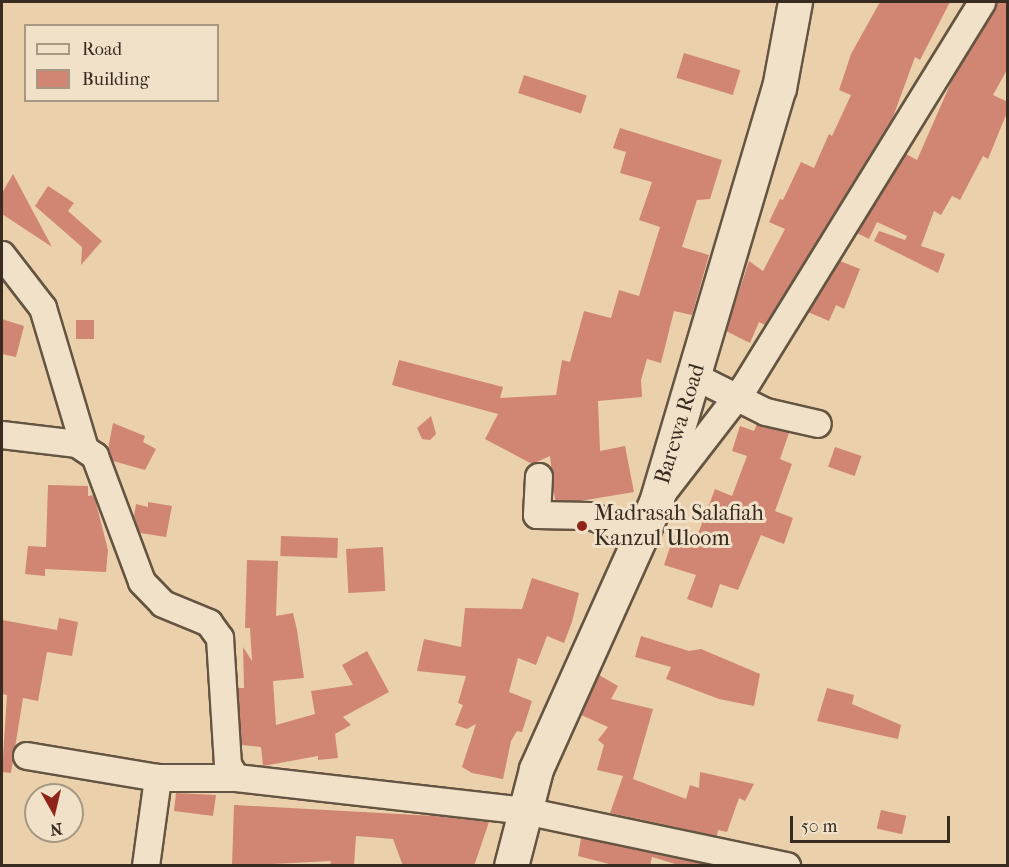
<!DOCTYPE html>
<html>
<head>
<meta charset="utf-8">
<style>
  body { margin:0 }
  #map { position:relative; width:1009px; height:867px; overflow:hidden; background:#ead1ab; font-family:"IM FELL French Canon",serif }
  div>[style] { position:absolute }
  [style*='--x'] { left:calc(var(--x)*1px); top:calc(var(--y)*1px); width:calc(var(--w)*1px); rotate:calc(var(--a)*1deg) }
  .building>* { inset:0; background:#d08673; transform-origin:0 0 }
  .roads { filter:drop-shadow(2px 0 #645442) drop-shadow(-2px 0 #645442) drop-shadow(0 2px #645442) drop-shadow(0 -2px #645442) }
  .street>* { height:26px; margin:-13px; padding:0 13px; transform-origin:13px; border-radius:13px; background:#f1e1c8 }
  .secondary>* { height:33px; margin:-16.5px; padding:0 16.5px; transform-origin:16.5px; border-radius:16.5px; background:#f1e1c8 }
  .dots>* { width:16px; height:16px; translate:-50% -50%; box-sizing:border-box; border:3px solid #f1e1c8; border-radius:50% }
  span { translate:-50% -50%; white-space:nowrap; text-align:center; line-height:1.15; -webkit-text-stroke:6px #f1e1c8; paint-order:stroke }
  .street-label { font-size:22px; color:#382b1f }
  .poi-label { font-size:22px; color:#382b1f }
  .left { translate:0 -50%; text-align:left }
  .frame { position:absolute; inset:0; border:3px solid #382b1f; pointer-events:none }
  .legend { position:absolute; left:24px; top:24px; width:195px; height:78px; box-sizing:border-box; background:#f1e1c8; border:2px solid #a79884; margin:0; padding:8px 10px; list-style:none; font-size:18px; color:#382b1f }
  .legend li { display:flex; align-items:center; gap:12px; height:30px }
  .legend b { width:30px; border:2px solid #a79884 }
  .north { position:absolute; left:24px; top:783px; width:60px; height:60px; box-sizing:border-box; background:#f1e1c8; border:2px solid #a79884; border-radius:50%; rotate:172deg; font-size:16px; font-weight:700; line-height:24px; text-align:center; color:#382b1f }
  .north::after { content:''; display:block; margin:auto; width:21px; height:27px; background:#8f2418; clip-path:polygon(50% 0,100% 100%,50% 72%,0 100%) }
  .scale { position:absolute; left:790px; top:816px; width:160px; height:27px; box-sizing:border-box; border:3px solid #382b1f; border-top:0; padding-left:8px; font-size:18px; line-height:21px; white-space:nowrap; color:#382b1f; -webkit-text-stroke:4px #f1e1c8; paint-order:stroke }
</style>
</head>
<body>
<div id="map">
  <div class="building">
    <i style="clip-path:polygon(880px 2px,950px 2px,920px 60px,915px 57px,893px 117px,765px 325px,759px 322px,750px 343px,726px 331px,749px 261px,763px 271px,785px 229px,769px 222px,780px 199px,783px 200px,801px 162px,814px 168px,829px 134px,832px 136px,851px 95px,839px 90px,851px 54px)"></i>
    <i style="clip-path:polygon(997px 2px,1008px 2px,1008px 68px,993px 95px,1008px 102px,1008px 110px,988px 159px,983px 156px,960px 200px,952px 196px,941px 215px,934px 211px,921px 246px,945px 254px,938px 273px,874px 241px,879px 231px,905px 240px,907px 236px,877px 222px,869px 239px,857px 233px,906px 154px,917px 160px,953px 78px)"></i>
    <i style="left:684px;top:53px;width:59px;height:26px;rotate:17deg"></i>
    <i style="left:524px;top:75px;width:66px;height:19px;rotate:18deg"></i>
    <i style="clip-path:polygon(620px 128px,722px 160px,710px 199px,697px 200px,682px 247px,709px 255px,692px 315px,674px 311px,661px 363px,647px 359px,641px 380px,642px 397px,598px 401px,600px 451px,625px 446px,634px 492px,580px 501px,555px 500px,550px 456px,532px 464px,485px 439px,498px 414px,392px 385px,399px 360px,503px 387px,500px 398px,556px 395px,562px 360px,570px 362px,584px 311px,611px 318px,619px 290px,639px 296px,660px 227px,639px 220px,652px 182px,620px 173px,626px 152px,613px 148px)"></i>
    <i style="clip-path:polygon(13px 174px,52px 247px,2px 214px,2px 193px)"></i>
    <i style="clip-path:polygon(48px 186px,74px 203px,68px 211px,102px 241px,81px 265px,82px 247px,35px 206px)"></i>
    <i style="clip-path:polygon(840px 261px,860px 269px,844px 309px,836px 305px,829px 321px,808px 312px)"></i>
    <i style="clip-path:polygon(2px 319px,24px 326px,16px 357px,2px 354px)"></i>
    <i style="left:76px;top:320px;width:18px;height:19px"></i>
    <i style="clip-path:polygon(431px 416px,436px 434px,430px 440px,422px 439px,417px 428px)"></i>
    <i style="clip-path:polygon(113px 423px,145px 436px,143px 442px,156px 449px,145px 470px,113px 461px,108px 449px)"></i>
    <i style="clip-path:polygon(757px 424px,789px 433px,780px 459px,792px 464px,775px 511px,793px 518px,784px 544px,761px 535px,738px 590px,720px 584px,712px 608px,687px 599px,696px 575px,664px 565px,674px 535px,695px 542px,715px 489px,732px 496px,747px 456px,732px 451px,740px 426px,754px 431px)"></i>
    <i style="left:835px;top:447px;width:28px;height:21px;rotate:19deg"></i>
    <i style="clip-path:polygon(48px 485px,88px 486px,88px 496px,94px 495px,108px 550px,106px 572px,45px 569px,45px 576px,25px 574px,28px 546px,46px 547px)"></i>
    <i style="clip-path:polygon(148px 502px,172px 506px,166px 537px,140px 533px,134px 516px,136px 504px,148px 507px)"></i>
    <i style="left:281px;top:536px;width:57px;height:20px;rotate:2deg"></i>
    <i style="left:383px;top:547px;width:44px;height:37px;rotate:87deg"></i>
    <i style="clip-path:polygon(247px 560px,278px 561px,276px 616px,293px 613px,297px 630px,304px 678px,273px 681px,276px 725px,315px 714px,311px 691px,353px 685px,342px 665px,367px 651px,389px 692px,343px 717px,351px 725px,335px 734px,338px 758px,318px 760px,318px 756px,263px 766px,261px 747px,242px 745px,238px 688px,244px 688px,243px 647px,252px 661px,250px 628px,245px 628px)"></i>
    <i style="clip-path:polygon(532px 578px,579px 593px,572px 622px,564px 643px,547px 636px,536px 665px,518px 658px,509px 692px,532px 701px,522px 732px,517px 731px,511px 741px,503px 779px,472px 773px,462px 767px,476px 724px,467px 729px,455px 725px,463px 705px,458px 703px,466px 676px,417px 671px,424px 639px,461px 647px,465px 608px,522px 609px)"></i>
    <i style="clip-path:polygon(59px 618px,78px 622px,72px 656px,47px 652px,38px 701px,23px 698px,11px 773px,2px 772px,7px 695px,2px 694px,2px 620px,57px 630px)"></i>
    <i style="clip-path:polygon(641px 636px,689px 651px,701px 649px,760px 674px,754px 706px,719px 699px,666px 679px,671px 667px,635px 657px)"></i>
    <i style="clip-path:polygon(599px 675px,618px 686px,611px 699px,653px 709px,633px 779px,686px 799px,690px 785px,699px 788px,700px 772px,754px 784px,745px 801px,739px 798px,727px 832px,718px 830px,717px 836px,610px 813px,623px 776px,597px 770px,604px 745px,598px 740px,608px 727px,581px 715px)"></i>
    <i style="clip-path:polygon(827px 688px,854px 695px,852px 704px,901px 725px,898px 739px,817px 721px)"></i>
    <i style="clip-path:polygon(176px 793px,216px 795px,213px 816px,174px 811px)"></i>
    <i style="clip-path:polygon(234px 805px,435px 816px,489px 822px,474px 866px,403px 866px,393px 839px,356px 836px,354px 866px,330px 866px,331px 861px,232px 866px)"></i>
    <i style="left:881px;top:810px;width:26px;height:19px;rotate:13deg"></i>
    <i style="clip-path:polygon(581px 838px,708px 865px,682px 866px,652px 857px,650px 866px,617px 866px,578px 856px)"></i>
  </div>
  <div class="roads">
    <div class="street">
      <i style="--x:2;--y:255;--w:67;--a:52.3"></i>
      <i style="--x:43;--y:308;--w:147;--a:73.4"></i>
      <i style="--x:694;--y:376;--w:80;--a:26.6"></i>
      <i style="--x:766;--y:412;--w:53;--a:13"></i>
      <i style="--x:2;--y:435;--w:76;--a:6.8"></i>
      <i style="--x:77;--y:444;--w:22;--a:34"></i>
      <i style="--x:95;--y:456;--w:134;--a:69.5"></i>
      <i style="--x:142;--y:582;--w:30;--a:46"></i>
      <i style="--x:163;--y:604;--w:50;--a:22.4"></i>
      <i style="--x:209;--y:623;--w:19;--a:54"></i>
      <i style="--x:220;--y:638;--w:127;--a:86.4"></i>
      <i style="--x:228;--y:765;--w:15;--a:58"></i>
      <i style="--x:236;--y:778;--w:291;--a:6.5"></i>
      <i style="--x:525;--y:811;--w:268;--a:11.9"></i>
      <i style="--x:539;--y:477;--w:38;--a:93"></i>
      <i style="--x:537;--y:515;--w:53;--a:1.1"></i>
      <i style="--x:590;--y:516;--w:53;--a:19.8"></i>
      <i style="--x:662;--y:494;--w:134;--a:-52.3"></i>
      <i style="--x:744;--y:388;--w:453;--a:-58.3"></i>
      <i style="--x:27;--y:756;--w:133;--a:9.5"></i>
      <i style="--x:158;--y:778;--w:78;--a:0"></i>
      <i style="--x:146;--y:866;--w:89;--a:-82.2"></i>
    </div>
    <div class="secondary">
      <i style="--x:511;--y:866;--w:100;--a:-75.5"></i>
      <i style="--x:536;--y:769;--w:293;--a:-65.8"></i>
      <i style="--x:656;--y:502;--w:432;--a:-73.5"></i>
      <i style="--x:779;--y:88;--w:87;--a:-79.5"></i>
    </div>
  </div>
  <div class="dots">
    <i style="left:582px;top:526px;background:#8f2418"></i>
  </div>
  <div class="street-label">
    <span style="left:680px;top:424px;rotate:-73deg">Barewa Road</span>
  </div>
  <div class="poi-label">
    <span class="left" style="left:594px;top:526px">Madrasah Salafiah<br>Kanzul Uloom</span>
  </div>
  <div class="frame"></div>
  <ul class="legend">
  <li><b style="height:8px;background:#f1e1c8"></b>Road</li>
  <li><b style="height:16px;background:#d08673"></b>Building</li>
  </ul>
  <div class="north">N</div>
  <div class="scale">50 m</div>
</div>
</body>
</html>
